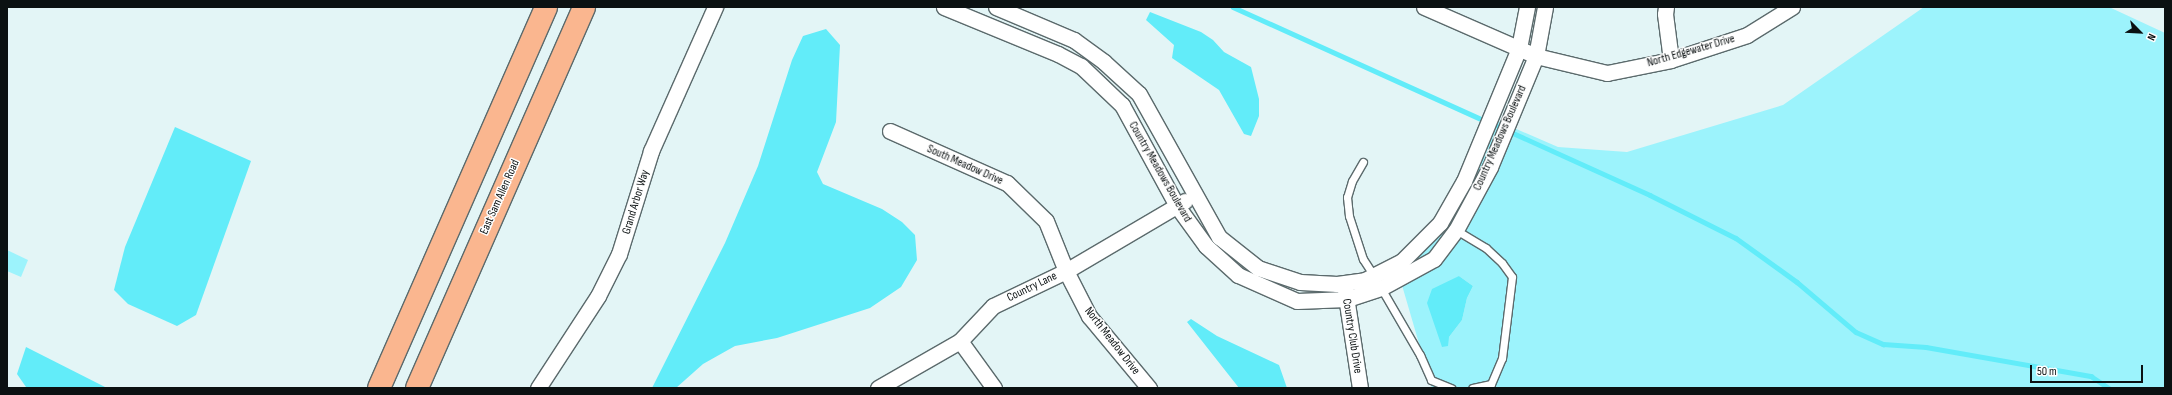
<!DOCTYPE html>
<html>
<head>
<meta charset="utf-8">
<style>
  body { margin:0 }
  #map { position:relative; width:2172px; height:395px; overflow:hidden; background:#e3f5f6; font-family:"Sofia Sans Condensed",sans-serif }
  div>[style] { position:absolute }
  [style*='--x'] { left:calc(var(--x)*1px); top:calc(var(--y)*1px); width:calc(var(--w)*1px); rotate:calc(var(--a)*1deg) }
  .green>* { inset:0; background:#9cf3fc }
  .water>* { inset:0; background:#62ecf9 }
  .stream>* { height:4.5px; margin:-2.25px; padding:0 2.25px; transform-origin:2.25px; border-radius:2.25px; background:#62ecf9 }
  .roads { filter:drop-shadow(1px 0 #5b6a6c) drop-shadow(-1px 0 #5b6a6c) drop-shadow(0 1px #5b6a6c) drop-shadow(0 -1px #5b6a6c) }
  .lane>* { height:7px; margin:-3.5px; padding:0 3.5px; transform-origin:3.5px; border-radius:3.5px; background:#fff }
  .street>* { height:15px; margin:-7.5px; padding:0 7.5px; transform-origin:7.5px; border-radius:7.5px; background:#fff }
  .primary>* { height:22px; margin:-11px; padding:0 11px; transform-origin:11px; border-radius:11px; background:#fab68f }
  span { translate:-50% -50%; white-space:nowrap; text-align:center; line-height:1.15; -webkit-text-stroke:3px #fefefe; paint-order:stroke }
  .street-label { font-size:12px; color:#0b1112 }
  .frame { position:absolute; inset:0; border:8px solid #0b1112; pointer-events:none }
  .north { position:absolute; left:2120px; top:12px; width:40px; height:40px; -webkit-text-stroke:3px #fefefe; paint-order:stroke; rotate:114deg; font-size:11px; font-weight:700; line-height:16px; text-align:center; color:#0b1112 }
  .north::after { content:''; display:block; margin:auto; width:14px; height:18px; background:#0b1112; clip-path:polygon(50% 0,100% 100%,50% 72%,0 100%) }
  .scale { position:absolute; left:2030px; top:365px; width:113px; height:18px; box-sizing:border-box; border:2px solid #0b1112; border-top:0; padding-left:5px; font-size:12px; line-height:14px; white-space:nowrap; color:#0b1112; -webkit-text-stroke:3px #fefefe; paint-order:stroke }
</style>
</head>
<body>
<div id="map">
  <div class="green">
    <i style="clip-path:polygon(evenodd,1924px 7px,2109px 7px,2165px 33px,2165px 388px,1432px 388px,1399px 275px,1458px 210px,1498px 121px,1558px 147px,1627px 152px,1783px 105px,1924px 7px,1459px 276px,1473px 286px,1467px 298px,1462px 320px,1449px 337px,1459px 276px)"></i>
    <i style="clip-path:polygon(7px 250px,28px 260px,21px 277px,7px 271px)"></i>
  </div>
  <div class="water">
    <i style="clip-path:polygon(1150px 12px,1201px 32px,1213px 40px,1224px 52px,1251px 67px,1259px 99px,1259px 116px,1251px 136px,1244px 134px,1219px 90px,1172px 58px,1174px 45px,1146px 20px)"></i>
    <i style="clip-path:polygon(826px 29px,840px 45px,836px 122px,817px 172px,823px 184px,882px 209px,902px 222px,915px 235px,917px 260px,901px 287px,870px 308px,777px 338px,735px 346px,703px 364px,676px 388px,652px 388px,725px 243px,758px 166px,792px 60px,803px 36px)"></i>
    <i style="clip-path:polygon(175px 127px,251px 161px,196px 315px,177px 326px,128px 304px,114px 290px,125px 247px)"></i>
    <i style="clip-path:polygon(1459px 276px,1473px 286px,1467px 298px,1462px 320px,1449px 337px,1448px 346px,1442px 347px,1427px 303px,1432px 289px)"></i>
    <i style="clip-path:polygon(1191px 319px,1217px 336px,1279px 365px,1287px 388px,1239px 388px,1187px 322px)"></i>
    <i style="clip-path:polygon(26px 347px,107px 388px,26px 387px,17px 374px)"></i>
  </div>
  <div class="stream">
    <i style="--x:1233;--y:7;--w:272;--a:24.3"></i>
    <i style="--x:1496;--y:126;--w:1;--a:0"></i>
    <i style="--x:1513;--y:133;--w:150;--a:24.3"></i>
    <i style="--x:1650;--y:195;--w:96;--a:26.6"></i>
    <i style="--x:1736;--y:238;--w:75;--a:35.8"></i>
    <i style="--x:1797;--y:282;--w:77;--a:40.3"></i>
    <i style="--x:1856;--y:332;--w:30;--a:24"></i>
    <i style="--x:1883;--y:344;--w:43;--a:4"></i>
    <i style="--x:1926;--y:347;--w:168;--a:10"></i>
    <i style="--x:2091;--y:376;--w:22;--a:34"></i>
  </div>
  <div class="roads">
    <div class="lane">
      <i style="--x:1363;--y:162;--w:22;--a:120"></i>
      <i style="--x:1352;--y:181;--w:17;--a:107"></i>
      <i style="--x:1347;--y:197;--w:19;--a:84"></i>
      <i style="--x:1349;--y:216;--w:45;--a:72"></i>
      <i style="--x:1363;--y:259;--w:20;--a:57"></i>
      <i style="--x:1456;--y:230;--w:35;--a:31"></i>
      <i style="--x:1486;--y:248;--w:22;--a:43"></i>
      <i style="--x:1502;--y:263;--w:17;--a:54"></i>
      <i style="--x:1512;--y:277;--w:82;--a:97"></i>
      <i style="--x:1502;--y:358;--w:28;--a:113"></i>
      <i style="--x:1491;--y:384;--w:19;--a:168"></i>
      <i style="--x:1381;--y:288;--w:78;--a:59.8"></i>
      <i style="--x:1420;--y:355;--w:27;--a:66"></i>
      <i style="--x:1431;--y:380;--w:22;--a:22"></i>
    </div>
    <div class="street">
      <i style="--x:944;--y:7;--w:123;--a:22.4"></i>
      <i style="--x:1058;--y:54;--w:26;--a:28"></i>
      <i style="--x:1081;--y:66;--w:57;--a:43.6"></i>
      <i style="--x:1122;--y:105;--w:115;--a:61.4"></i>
      <i style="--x:1177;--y:206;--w:49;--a:54.1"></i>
      <i style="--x:1206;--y:246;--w:43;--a:42.2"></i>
      <i style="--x:1238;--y:275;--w:64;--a:23.8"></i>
      <i style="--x:1297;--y:301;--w:50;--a:-2.3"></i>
      <i style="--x:1347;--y:299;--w:36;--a:-18"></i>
      <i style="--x:1381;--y:288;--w:60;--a:-28.7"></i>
      <i style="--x:1434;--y:259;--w:36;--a:-53"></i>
      <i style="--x:1456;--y:230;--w:72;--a:-61.6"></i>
      <i style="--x:1490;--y:167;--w:120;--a:-67.5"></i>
      <i style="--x:1536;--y:56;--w:50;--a:-79.6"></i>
      <i style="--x:996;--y:7;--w:85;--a:22.9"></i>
      <i style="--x:1074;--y:40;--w:37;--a:36"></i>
      <i style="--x:1104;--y:62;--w:47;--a:42.4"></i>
      <i style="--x:1139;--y:94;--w:164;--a:60.8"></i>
      <i style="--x:1219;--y:237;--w:50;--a:38.5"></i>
      <i style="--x:1258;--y:268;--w:44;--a:18.4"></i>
      <i style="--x:1300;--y:282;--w:37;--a:3"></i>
      <i style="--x:1337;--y:284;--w:28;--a:-8"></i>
      <i style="--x:1365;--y:280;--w:42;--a:-27.2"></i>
      <i style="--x:1402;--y:261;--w:54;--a:-45"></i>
      <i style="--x:1440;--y:223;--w:48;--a:-60.3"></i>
      <i style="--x:1464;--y:181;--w:144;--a:-67.5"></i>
      <i style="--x:1519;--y:48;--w:42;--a:-79"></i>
      <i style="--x:1424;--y:7;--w:122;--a:23.6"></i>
      <i style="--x:1536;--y:56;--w:73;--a:13.5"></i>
      <i style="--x:1607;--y:73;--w:65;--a:-11.5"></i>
      <i style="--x:1671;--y:60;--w:80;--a:-18.2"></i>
      <i style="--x:1747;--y:35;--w:53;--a:-31.9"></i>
      <i style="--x:1666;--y:7;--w:7;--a:98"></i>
      <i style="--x:1665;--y:14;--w:46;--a:82.6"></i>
      <i style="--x:890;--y:131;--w:128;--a:24"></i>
      <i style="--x:1007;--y:183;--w:54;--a:44.3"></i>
      <i style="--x:1046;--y:221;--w:54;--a:68.2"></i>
      <i style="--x:1066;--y:271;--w:51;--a:62.9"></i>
      <i style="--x:1089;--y:316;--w:94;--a:50.2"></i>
      <i style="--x:1345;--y:290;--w:99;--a:81.3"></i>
      <i style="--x:960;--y:341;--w:58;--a:54.1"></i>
      <i style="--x:538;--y:388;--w:110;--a:-56.9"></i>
      <i style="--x:598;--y:296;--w:47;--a:-63.4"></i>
      <i style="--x:619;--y:254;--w:108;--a:-72.7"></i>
      <i style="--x:651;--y:151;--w:158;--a:-66"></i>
      <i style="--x:878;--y:388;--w:95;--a:-29.8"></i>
      <i style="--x:960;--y:341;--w:48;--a:-46.7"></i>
      <i style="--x:993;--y:306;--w:81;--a:-25.6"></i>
      <i style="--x:1066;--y:271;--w:138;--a:-30.5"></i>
    </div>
    <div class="primary">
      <i style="--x:379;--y:388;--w:416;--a:-66.3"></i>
      <i style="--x:417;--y:388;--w:416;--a:-66.3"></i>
    </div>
  </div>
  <div class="street-label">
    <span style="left:1691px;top:51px;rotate:-16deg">North Edgewater Drive</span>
    <span style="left:1500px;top:138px;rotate:-66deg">Country Meadows Boulevard</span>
    <span style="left:965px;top:165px;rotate:24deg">South Meadow Drive</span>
    <span style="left:1160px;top:172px;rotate:60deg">Country Meadows Boulevard</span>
    <span style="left:500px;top:197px;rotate:-66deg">East Sam Allen Road</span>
    <span style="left:636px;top:202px;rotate:-73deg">Grand Arbor Way</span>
    <span style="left:1032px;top:287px;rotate:-26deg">Country Lane</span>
    <span style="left:1352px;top:336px;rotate:81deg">Country Club Drive</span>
    <span style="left:1112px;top:341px;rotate:52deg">North Meadow Drive</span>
  </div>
  <div class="frame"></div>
  <div class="north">N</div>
  <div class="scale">50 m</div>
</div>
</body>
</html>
